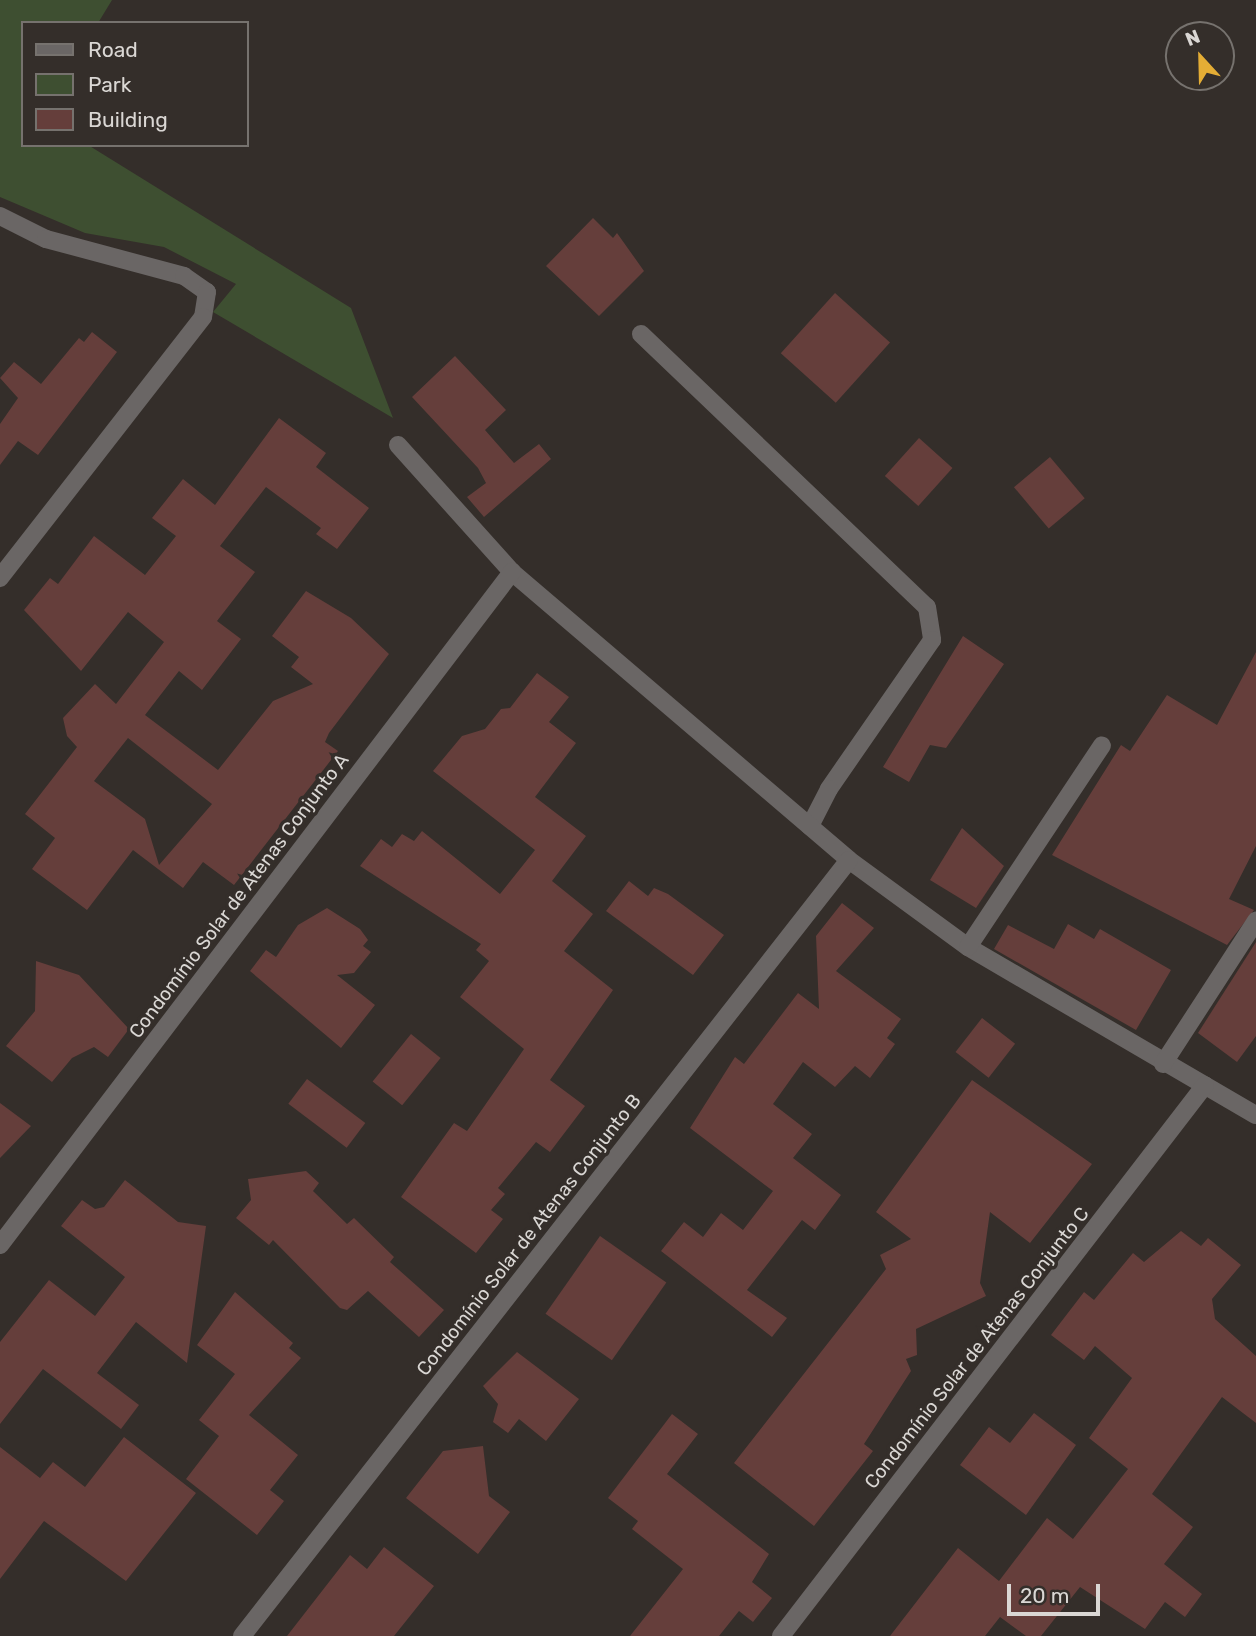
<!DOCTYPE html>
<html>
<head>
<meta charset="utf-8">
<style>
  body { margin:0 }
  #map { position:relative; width:1256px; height:1636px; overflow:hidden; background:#342e2a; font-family:Rubik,sans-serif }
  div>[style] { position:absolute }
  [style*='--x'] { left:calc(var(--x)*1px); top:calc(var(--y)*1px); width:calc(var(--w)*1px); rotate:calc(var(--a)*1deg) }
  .green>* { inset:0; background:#3e4f31 }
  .building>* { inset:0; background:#653e3b; transform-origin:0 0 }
  .street>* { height:18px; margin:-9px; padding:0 9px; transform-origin:9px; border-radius:9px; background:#6a6665 }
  span { translate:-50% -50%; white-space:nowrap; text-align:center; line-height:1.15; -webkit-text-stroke:7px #342e2a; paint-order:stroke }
  .street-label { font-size:19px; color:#dad7d4 }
  .legend { position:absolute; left:21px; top:21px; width:228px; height:126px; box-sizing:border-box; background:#342e2a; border:2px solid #76726e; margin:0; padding:9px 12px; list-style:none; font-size:21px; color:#dad7d4 }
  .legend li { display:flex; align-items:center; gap:14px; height:35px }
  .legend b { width:35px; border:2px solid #76726e }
  .north { position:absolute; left:1165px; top:21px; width:70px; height:70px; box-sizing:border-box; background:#342e2a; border:2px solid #76726e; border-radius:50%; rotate:338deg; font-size:19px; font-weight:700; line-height:28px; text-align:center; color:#dad7d4 }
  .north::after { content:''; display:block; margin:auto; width:24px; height:32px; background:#e4ad35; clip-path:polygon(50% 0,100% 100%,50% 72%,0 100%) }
  .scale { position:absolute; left:1007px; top:1584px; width:93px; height:32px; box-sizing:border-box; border:4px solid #dad7d4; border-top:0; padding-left:9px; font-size:21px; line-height:24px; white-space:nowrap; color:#dad7d4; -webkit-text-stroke:5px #342e2a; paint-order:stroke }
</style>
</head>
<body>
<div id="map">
  <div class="green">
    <i style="clip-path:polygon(0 0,112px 0,98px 23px,23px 23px,23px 145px,88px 145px,351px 308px,393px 418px,213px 312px,236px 284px,164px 247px,85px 233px,0 197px)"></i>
  </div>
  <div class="building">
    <i style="clip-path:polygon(593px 218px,613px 238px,617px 233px,644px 271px,599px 316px,546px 266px)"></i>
    <i style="left:835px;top:293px;width:74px;height:81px;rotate:42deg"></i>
    <i style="clip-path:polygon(92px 332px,117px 352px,38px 455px,18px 441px,0 465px,0 424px,18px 398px,0 378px,14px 362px,41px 384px,79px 338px,84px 342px)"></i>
    <i style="clip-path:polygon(455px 356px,506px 410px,485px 430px,514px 463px,539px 444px,551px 459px,484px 517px,467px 497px,486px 483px,478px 468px,412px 397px)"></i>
    <i style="clip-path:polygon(evenodd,279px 418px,326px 453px,316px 467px,369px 508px,337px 549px,316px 534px,321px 528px,266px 487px,220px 546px,255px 572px,217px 621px,241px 639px,202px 690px,179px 671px,145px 715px,218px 770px,273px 701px,313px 684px,291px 667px,299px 657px,272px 636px,306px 591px,351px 618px,389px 654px,329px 733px,325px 742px,338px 751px,234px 885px,203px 862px,183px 888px,133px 850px,87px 910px,32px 869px,55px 838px,25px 814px,77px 747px,67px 736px,63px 718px,95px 684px,116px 704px,164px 642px,128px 612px,81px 671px,24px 610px,50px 578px,58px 584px,94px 536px,145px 575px,176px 536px,152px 518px,183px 479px,215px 505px,279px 418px,128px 738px,212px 804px,159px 865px,145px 819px,94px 781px,128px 738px)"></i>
    <i style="left:919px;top:438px;width:45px;height:51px;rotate:42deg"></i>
    <i style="left:1050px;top:457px;width:54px;height:47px;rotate:50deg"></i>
    <i style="clip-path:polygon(963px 636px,1004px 664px,946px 748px,930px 745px,909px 782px,883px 767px)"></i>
    <i style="clip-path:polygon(1256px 652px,1256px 846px,1229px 899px,1254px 910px,1227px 945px,1052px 855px,1121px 745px,1130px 751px,1167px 695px,1217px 725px)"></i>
    <i style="clip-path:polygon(537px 673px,569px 697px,549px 722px,576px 743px,535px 797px,586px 836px,552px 881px,593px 914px,564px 951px,613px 990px,550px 1080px,585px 1106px,550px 1152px,536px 1142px,498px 1188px,505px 1194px,491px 1210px,503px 1219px,476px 1253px,401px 1197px,454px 1123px,467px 1131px,524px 1049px,460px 997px,489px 961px,476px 950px,481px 944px,360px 866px,381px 839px,392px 847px,402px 834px,414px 841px,422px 831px,500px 894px,535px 850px,433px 771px,462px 736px,485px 729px,501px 709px,510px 708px)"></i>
    <i style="clip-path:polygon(962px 828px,1004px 866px,976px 908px,930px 880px)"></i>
    <i style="clip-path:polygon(629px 881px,648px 896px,654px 888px,668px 894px,724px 935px,693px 975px,606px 911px)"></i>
    <i style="clip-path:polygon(842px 903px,874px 928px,836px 971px,901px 1019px,887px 1038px,895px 1044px,870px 1078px,855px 1066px,835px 1087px,803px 1062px,773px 1104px,812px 1134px,793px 1158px,841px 1195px,815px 1230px,802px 1220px,747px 1290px,787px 1318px,772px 1337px,661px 1251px,684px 1222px,703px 1237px,721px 1213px,743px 1230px,773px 1191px,690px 1128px,735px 1057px,744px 1064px,798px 993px,819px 1009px,816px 936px)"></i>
    <i style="clip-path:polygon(327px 908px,360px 929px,368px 940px,363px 946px,371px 952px,354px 973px,337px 975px,375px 1005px,341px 1048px,250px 971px,266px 950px,276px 957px,298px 925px)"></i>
    <i style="clip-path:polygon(1068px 924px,1094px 939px,1100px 929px,1171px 970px,1136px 1030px,994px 949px,1008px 925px,1054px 949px)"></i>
    <i style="clip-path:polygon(1256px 942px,1256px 1036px,1237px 1062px,1198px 1033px)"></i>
    <i style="clip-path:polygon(36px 961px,79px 975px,129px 1029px,108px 1057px,94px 1047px,72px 1058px,52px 1082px,6px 1046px,35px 1011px)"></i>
    <i style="left:982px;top:1018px;width:42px;height:43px;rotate:38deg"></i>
    <i style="left:411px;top:1034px;width:38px;height:61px;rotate:39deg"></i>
    <i style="left:307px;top:1079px;width:73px;height:31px;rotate:37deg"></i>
    <i style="clip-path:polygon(972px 1080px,1092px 1164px,1030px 1243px,990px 1212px,980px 1283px,986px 1296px,916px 1329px,917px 1355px,906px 1359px,911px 1371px,864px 1444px,873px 1451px,814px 1526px,734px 1463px,886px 1269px,880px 1255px,911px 1239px,876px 1212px)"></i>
    <i style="clip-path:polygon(0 1103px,31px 1126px,0 1158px)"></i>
    <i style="clip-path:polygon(306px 1171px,319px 1183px,313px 1191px,347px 1224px,354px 1218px,394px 1257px,390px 1262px,444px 1310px,419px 1337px,368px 1291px,347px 1310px,340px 1308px,273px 1240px,269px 1245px,236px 1218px,251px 1200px,248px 1179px)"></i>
    <i style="clip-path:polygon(125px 1180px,178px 1222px,206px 1226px,187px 1363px,136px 1322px,97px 1373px,139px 1405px,121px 1429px,43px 1369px,0 1424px,0 1342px,49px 1280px,95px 1316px,125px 1277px,61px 1226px,82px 1200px,95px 1209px,104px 1207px)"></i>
    <i style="clip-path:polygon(1181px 1231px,1201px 1246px,1208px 1238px,1241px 1265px,1212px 1299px,1215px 1319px,1256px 1356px,1256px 1423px,1222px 1397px,1152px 1494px,1193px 1527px,1164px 1564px,1202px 1594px,1185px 1617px,1165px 1602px,1145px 1629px,1080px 1587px,1041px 1636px,1026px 1636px,1000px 1617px,985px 1636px,890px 1636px,958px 1548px,999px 1581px,1047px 1518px,1073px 1539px,1128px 1469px,1089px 1438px,1132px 1378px,1095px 1346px,1084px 1360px,1051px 1335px,1084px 1292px,1094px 1300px,1133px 1253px,1144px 1262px)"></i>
    <i style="left:600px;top:1236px;width:81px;height:95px;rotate:35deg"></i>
    <i style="clip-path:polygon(235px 1292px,293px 1343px,289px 1348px,301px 1358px,249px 1415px,298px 1455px,270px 1490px,284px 1501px,257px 1535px,186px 1479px,219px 1436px,199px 1420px,235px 1374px,197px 1345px)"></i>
    <i style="clip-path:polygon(517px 1352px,579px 1399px,546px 1441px,519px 1419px,508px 1433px,493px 1422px,498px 1404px,483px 1386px)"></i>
    <i style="clip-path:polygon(1034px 1413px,1076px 1445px,1026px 1515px,960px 1465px,989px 1427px,1010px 1443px)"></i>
    <i style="clip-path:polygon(672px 1414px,698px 1434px,667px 1474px,769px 1554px,752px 1582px,772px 1598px,753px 1622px,739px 1611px,719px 1636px,630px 1636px,683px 1569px,632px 1529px,638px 1521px,608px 1498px)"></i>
    <i style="clip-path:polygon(124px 1437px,196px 1493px,126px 1581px,44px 1521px,0 1579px,0 1447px,40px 1478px,53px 1462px,85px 1487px)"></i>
    <i style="clip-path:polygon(483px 1446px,489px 1496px,510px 1512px,478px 1554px,406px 1498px,443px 1451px)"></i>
    <i style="clip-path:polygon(384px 1547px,434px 1586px,394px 1636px,287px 1636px,350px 1555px,367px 1569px)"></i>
  </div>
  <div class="street">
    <i style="--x:0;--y:216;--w:51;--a:26.6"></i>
    <i style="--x:46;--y:239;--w:143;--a:15"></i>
    <i style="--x:184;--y:276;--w:28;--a:35"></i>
    <i style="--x:207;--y:292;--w:25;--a:99"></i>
    <i style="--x:203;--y:317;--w:331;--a:127.9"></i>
    <i style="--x:641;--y:334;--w:395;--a:43.7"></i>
    <i style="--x:927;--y:607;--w:33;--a:81"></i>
    <i style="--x:932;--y:640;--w:181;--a:124.7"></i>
    <i style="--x:829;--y:789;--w:42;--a:117.2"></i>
    <i style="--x:398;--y:445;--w:171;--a:48.1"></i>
    <i style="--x:512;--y:572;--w:443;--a:40.5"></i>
    <i style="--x:849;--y:860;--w:147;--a:36.2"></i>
    <i style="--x:968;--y:947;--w:333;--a:30.3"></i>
    <i style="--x:968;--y:947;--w:242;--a:-56.4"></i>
    <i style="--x:1163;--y:1064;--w:171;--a:-57"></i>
    <i style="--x:0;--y:1245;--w:846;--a:-52.74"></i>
    <i style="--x:242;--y:1636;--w:985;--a:-51.97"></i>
    <i style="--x:781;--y:1636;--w:695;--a:-52.42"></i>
  </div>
  <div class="street-label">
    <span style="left:239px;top:896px;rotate:-53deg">Condomínio Solar de Atenas Conjunto A</span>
    <span style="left:529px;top:1235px;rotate:-52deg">Condomínio Solar de Atenas Conjunto B</span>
    <span style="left:977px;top:1348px;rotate:-52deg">Condomínio Solar de Atenas Conjunto C</span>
  </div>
  <ul class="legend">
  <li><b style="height:9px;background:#6a6665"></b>Road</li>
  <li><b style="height:19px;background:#3e4f31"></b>Park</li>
  <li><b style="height:19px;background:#653e3b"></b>Building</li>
  </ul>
  <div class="north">N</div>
  <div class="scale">20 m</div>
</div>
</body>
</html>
